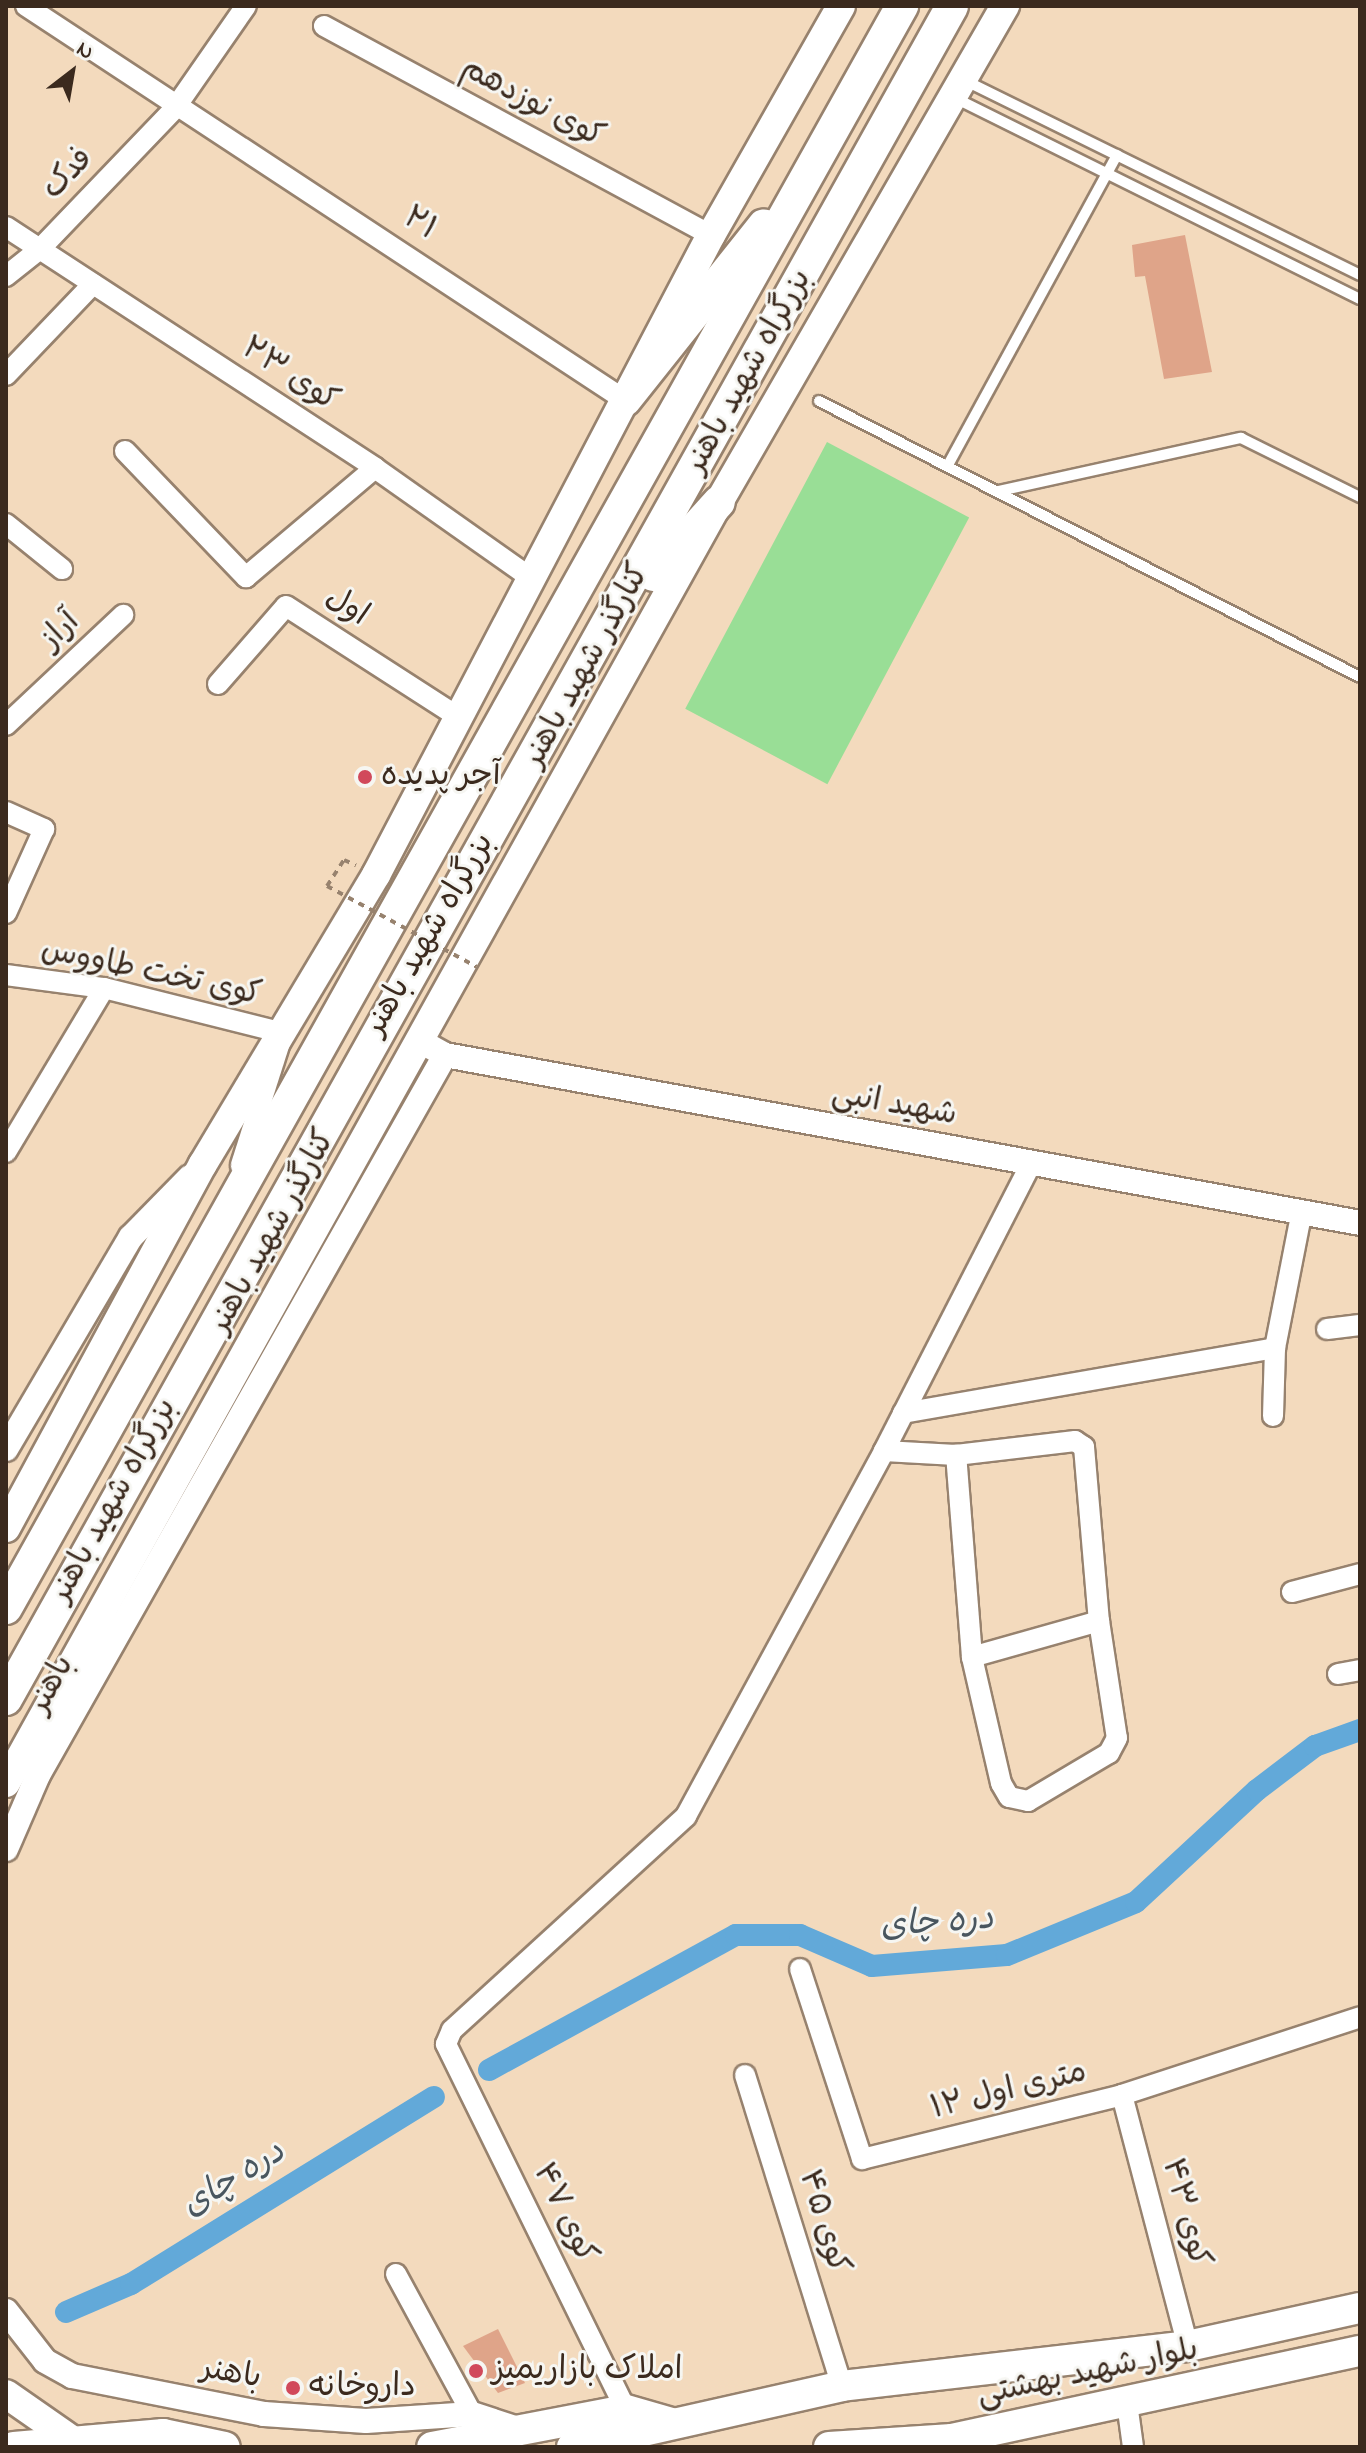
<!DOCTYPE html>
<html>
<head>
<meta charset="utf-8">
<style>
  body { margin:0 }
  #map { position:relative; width:1366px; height:2453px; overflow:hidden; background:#f3dabd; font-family:"Indie Flower","Playpen Sans Arabic",sans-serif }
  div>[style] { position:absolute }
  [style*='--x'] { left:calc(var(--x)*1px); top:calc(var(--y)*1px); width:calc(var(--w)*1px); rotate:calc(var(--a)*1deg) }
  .green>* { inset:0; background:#99de96; transform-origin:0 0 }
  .canal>* { height:22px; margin:-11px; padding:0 11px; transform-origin:11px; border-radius:11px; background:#62a9d9 }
  .building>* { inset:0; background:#dfa489 }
  .path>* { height:4px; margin-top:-2px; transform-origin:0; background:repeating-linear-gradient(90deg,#97826e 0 6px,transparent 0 12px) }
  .roads { filter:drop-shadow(2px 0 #97826e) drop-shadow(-2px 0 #97826e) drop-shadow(0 2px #97826e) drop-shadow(0 -2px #97826e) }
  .service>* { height:10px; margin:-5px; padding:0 5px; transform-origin:5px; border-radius:5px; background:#fff }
  .minor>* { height:20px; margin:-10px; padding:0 10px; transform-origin:10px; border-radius:10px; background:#fff }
  .tertiary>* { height:24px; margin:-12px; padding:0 12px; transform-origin:12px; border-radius:12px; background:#fff }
  .secondary>* { height:28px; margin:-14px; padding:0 14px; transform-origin:14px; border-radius:14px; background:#fff }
  .primary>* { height:30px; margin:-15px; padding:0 15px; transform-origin:15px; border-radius:15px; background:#fff }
  .trunk>* { height:32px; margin:-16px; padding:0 16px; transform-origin:16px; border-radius:16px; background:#fff }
  .path-bridge>* { height:4px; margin-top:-2px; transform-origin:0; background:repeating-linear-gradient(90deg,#97826e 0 6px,transparent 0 12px) }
  .dots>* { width:22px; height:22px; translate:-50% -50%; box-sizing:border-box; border:4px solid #f6f6f2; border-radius:50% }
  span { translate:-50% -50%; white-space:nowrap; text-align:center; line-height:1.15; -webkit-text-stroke:6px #f6f6f2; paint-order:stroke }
  .street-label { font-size:32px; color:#3b2a1e }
  .poi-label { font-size:32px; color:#3b2a1e }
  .left { translate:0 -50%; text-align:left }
  .water-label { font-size:34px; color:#49565f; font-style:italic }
  .frame { position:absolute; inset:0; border:8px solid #3b2a1e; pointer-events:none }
  .north { position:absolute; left:32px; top:32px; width:80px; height:80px; -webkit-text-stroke:6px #f6f6f2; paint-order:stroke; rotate:31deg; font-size:22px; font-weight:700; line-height:32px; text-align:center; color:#3b2a1e }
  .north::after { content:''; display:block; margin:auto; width:28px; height:36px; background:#3b2a1e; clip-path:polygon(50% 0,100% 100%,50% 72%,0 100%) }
</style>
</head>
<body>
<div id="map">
  <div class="green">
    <i style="left:827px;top:442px;width:161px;height:302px;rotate:28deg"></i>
  </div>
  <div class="canal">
    <i style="--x:489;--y:2070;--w:281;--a:-28.7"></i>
    <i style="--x:736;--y:1935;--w:64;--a:0"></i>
    <i style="--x:800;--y:1935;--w:78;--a:23.3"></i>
    <i style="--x:872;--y:1966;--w:135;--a:-4.7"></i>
    <i style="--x:1007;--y:1955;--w:139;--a:-22.3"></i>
    <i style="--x:1136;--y:1902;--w:165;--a:-42.8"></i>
    <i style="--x:1257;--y:1790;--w:73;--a:-37.2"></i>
    <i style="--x:1315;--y:1746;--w:48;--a:-19.6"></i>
    <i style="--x:66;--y:2312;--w:71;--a:-23.3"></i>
    <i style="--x:131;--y:2284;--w:356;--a:-31.7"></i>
  </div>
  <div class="building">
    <i style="clip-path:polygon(1185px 235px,1212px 372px,1164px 379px,1145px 276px,1135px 277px,1132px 245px)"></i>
    <i style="clip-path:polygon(498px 2329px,525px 2383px,498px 2393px,463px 2346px)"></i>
  </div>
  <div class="path">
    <i style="--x:327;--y:886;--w:31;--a:-57"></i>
    <i style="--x:344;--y:860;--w:13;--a:23"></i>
  </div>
  <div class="roads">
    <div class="service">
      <i style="--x:964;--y:80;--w:441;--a:26.2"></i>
      <i style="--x:955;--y:98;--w:452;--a:26.4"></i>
      <i style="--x:819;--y:401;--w:607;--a:27.03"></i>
      <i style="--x:948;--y:465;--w:353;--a:-61.4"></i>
      <i style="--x:999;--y:491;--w:248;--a:-12.4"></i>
      <i style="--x:1241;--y:438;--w:133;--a:26.4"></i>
    </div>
    <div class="minor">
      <i style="--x:26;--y:6;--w:717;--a:33.34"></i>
      <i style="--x:324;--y:26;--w:440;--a:28.4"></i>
      <i style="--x:6;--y:227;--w:441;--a:33.1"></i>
      <i style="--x:375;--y:468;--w:194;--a:35.2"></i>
      <i style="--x:6;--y:276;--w:43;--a:-38.5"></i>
      <i style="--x:40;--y:249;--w:195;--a:-46.2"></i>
      <i style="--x:175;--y:108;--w:124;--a:-55.2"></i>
      <i style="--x:6;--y:375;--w:126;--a:-46.3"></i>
      <i style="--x:125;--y:451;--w:175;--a:46.2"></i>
      <i style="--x:246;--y:577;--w:169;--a:-40.2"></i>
      <i style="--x:6;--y:524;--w:72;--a:38.8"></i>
      <i style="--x:218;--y:684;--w:103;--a:-48.9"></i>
      <i style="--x:286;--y:606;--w:207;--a:32.8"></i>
      <i style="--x:6;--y:725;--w:161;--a:-43.2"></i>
      <i style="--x:6;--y:812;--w:42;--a:24.1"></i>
      <i style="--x:44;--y:829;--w:92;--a:114.3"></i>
      <i style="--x:6;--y:975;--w:99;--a:7.6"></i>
      <i style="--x:104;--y:988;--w:185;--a:14.1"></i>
      <i style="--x:283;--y:1033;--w:139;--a:107.7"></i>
      <i style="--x:6;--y:1152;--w:191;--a:-59.1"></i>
      <i style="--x:1327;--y:1329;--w:33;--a:-7"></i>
      <i style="--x:903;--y:1413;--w:378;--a:-9.9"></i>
      <i style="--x:1273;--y:1416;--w:68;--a:-88.3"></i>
      <i style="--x:1275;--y:1348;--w:140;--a:-78.9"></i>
      <i style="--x:884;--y:1451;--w:72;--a:3.2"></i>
      <i style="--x:956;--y:1455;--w:120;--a:-6.7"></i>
      <i style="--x:1075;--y:1441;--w:11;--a:34"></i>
      <i style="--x:1084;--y:1447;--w:175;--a:85.1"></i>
      <i style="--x:1099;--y:1621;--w:118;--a:81.3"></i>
      <i style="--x:1117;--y:1738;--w:17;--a:118"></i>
      <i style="--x:1109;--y:1753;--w:94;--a:149.3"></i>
      <i style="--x:1028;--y:1801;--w:19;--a:-168"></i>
      <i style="--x:1009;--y:1797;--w:16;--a:-120"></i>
      <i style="--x:1001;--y:1783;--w:129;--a:-103"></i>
      <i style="--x:972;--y:1657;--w:203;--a:-94.5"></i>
      <i style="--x:1292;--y:1592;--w:70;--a:-14.8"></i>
      <i style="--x:972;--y:1657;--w:132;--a:-15.8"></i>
      <i style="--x:1338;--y:1674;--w:22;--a:-10"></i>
      <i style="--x:800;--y:1969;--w:200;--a:71.9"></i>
      <i style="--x:862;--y:2159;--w:268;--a:-13.8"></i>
      <i style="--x:1122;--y:2095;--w:250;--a:-18.1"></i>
      <i style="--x:745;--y:2075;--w:326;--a:72.7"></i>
      <i style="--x:1122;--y:2095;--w:260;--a:75.3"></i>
      <i style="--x:396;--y:2274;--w:159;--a:61.5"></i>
      <i style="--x:1127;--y:2403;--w:44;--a:82.2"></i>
      <i style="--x:626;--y:2410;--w:408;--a:-116.2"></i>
      <i style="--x:446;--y:2044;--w:15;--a:-67"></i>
      <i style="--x:452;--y:2030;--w:317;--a:-42.4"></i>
      <i style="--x:686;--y:1816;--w:415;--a:-61.5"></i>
      <i style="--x:884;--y:1451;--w:322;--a:-62.9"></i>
    </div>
    <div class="tertiary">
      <i style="--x:420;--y:1041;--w:29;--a:29"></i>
      <i style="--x:445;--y:1055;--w:930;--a:10.4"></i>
      <i style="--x:6;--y:1449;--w:246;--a:-59.5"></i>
      <i style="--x:131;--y:1237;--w:84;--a:-45.5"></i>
      <i style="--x:6;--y:1849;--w:81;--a:-66.6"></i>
      <i style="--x:38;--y:1775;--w:827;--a:-60.52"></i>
      <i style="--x:6;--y:2311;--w:63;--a:52"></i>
      <i style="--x:45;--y:2361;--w:31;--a:29"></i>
      <i style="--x:72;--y:2376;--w:196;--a:11.2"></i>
      <i style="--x:264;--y:2414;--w:102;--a:3.9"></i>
      <i style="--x:366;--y:2421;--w:106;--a:-3.8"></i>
      <i style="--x:472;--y:2414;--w:52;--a:18.1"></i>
    </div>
    <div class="secondary">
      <i style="--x:6;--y:1528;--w:414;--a:-61.6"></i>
      <i style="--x:203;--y:1164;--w:337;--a:-59.1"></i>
      <i style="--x:376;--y:875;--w:722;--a:-62.37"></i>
      <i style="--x:711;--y:235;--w:263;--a:-60.4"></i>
      <i style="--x:6;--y:1783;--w:1466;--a:-60.9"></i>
      <i style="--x:719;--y:502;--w:573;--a:-60.03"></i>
      <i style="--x:6;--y:2394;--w:77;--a:34.9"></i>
    </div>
    <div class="primary">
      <i style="--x:14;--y:2447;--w:150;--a:-5"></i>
      <i style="--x:163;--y:2434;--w:63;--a:11.8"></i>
      <i style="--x:432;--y:2447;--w:197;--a:-10.8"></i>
      <i style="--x:626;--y:2410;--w:47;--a:16.1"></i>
      <i style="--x:572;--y:2447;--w:277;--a:-12.7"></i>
      <i style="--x:842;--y:2386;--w:348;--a:-6.6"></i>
      <i style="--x:1188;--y:2346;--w:176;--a:-12.5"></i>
      <i style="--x:829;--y:2447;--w:123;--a:-3.7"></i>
      <i style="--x:952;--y:2439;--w:417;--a:-12.2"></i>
    </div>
    <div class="trunk">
      <i style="--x:625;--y:400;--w:223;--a:-51.5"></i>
      <i style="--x:653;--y:575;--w:98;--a:-47.9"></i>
      <i style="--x:6;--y:1608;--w:1836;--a:-60.78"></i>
      <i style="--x:6;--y:1699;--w:1939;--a:-60.8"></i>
    </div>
  </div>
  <div class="path-bridge">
    <i style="--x:327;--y:886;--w:170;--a:28.4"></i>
  </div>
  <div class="dots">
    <i style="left:365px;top:777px;background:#d1495b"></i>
    <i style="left:476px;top:2371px;background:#d1495b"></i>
    <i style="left:293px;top:2388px;background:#d1495b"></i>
  </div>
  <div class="street-label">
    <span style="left:532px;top:104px;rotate:28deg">کوی نوزدهم</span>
    <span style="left:69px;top:175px;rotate:-46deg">فدک</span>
    <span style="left:419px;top:225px;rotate:33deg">۲۱</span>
    <span style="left:750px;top:372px;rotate:-61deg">بزرگراه شهید باهنر</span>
    <span style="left:289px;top:376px;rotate:33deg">کوی ۲۳</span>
    <span style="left:346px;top:608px;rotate:33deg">اول</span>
    <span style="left:61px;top:632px;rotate:-44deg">آراز</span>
    <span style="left:588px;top:666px;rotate:-61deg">کنارگذر شهید باهنر</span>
    <span style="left:431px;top:935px;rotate:-60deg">بزرگراه شهید باهنر</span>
    <span style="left:151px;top:974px;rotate:12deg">کوی تخت طاووس</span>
    <span style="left:894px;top:1106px;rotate:10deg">شهید انبی</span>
    <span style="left:274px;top:1232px;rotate:-61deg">کنارگذر شهید باهنر</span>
    <span style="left:115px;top:1501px;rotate:-61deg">بزرگراه شهید باهنر</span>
    <span style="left:53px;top:1685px;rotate:-61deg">باهنر</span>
    <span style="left:1009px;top:2092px;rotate:-14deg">۱۲ متری اول</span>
    <span style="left:1184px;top:2213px;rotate:75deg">کوی ۴۳</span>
    <span style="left:563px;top:2214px;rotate:64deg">کوی ۴۷</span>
    <span style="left:822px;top:2222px;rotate:73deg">کوی ۴۵</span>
    <span style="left:1088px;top:2374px;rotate:-12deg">بلوار شهید بهشتی</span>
    <span style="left:231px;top:2375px;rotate:10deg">باهنر</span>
  </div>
  <div class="poi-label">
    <span class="left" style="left:381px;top:777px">آجر پدیده</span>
    <span class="left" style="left:492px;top:2371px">املاک بازاریمیز</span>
    <span class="left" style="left:309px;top:2388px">داروخانه</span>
  </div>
  <div class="water-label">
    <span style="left:937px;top:1924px;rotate:-4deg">دره چای</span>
    <span style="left:234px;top:2180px;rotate:-32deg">دره چای</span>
  </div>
  <div class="frame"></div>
  <div class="north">N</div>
</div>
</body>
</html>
